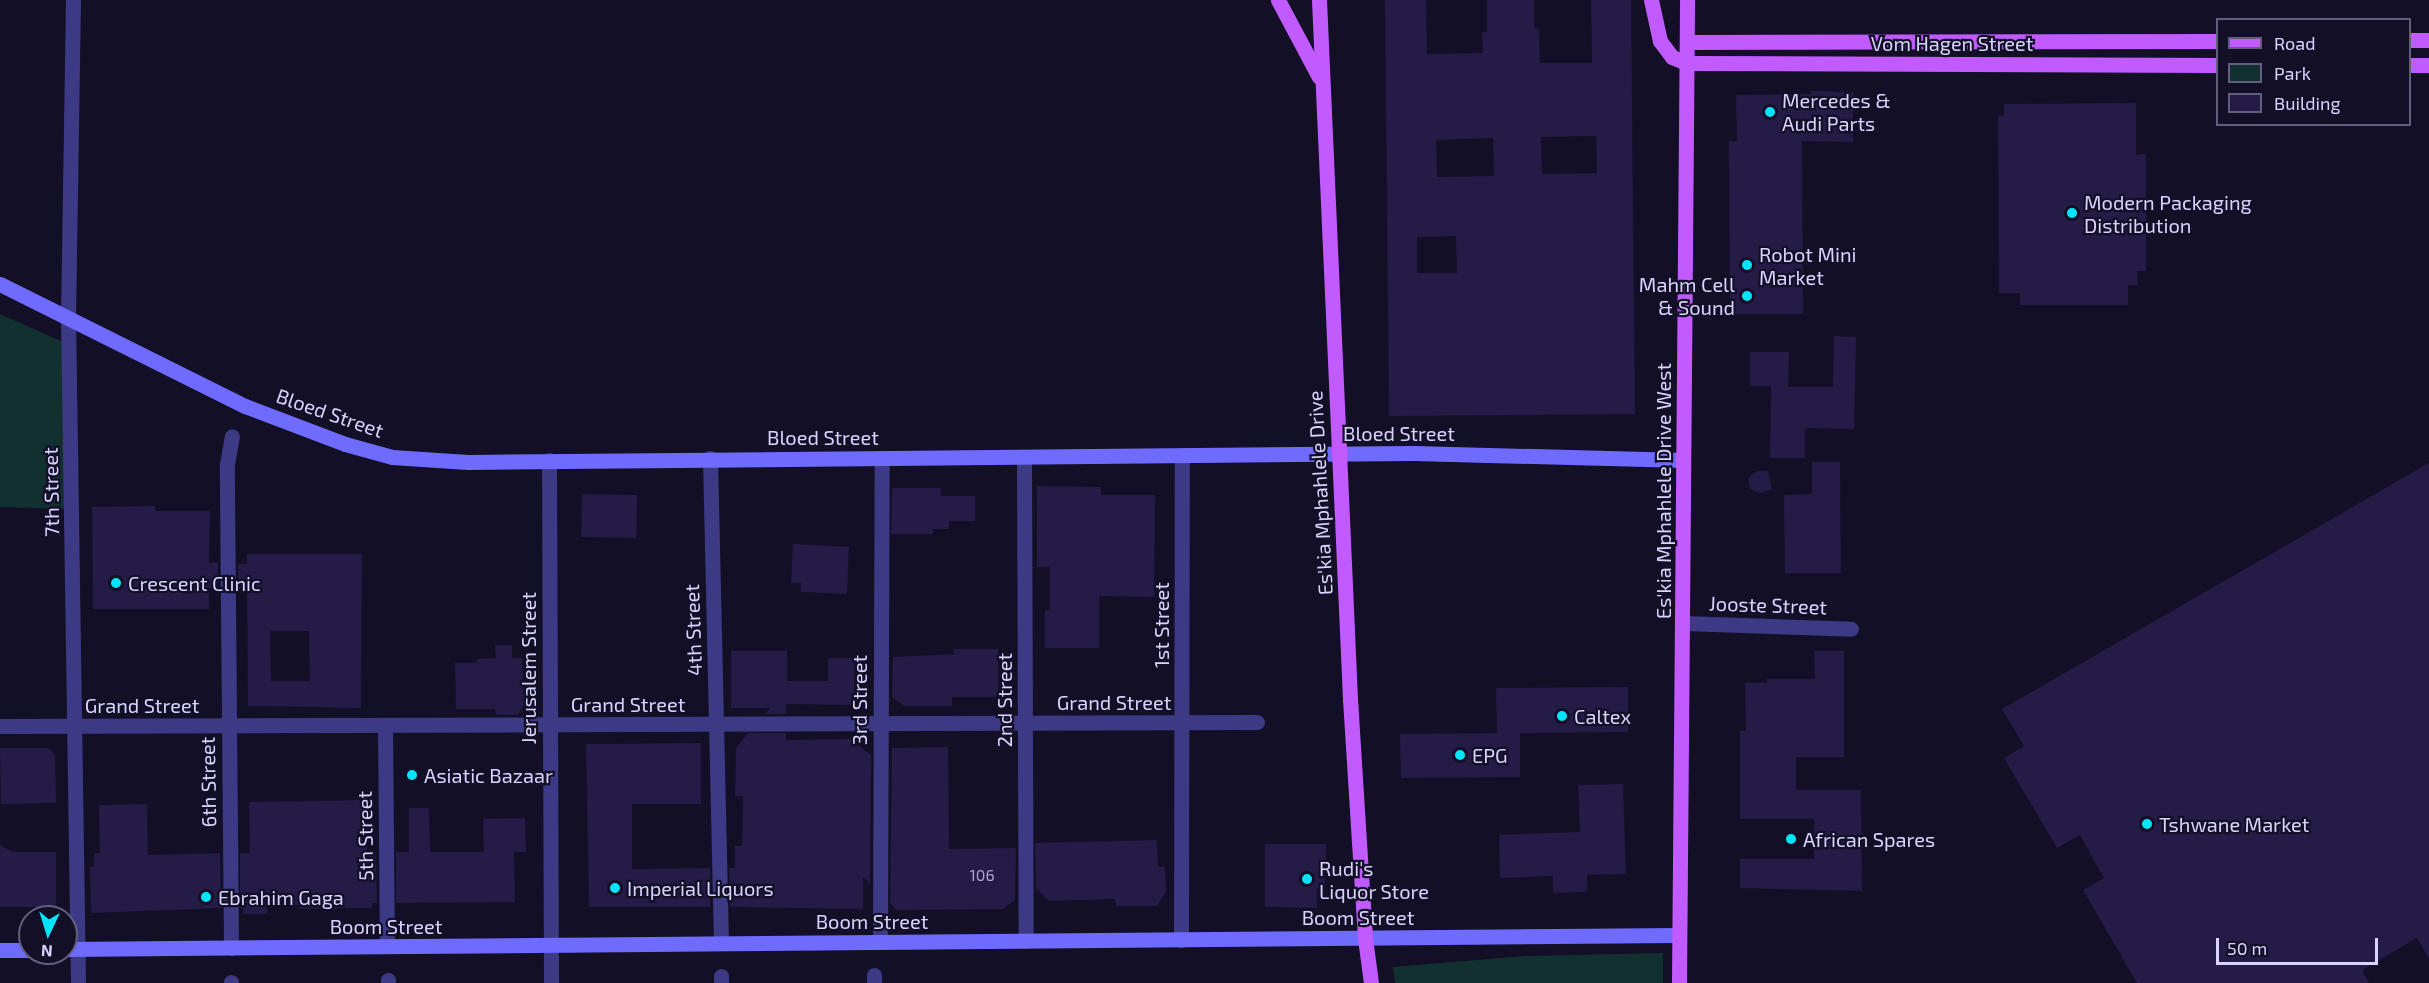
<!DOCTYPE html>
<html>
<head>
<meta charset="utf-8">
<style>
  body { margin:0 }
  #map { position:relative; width:2429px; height:983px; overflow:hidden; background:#130f26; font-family:"Exo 2",sans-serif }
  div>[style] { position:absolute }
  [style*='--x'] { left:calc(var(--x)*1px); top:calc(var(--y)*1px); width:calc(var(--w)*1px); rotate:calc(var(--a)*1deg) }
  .green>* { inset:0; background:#12302f }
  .building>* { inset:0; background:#241b47; transform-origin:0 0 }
  .street>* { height:15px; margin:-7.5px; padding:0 7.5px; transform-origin:7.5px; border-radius:7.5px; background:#3d3a85 }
  .secondary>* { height:15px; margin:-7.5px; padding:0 7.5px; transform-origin:7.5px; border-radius:7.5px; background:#6f6bff }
  .primary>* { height:15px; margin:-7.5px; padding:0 7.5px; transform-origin:7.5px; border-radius:7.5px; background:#c25bff }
  .dots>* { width:16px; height:16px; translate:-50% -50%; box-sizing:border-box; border:3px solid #130f26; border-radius:50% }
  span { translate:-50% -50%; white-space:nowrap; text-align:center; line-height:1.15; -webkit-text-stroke:4.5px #130f26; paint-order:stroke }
  .number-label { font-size:16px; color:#aca6d1 }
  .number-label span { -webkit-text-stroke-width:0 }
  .street-label { font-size:20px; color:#d9d4ff }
  .poi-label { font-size:20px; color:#d9d4ff }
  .left { translate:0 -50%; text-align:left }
  .right { translate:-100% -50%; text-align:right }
  .legend { position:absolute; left:2216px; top:18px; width:195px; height:108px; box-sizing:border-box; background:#130f26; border:2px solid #625e7d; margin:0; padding:8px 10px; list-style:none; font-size:18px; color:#d9d4ff }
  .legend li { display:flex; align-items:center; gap:12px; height:30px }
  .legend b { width:30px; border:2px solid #625e7d }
  .north { position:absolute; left:18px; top:905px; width:60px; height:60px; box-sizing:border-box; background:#130f26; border:2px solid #625e7d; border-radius:50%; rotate:184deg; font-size:16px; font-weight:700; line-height:24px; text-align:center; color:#d9d4ff }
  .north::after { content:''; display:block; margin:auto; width:21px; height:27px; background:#00e5ff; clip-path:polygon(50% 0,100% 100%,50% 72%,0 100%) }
  .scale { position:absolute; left:2216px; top:938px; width:162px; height:27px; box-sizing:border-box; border:3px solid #d9d4ff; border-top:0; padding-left:8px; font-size:18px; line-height:21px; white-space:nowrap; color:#d9d4ff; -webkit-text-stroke:4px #130f26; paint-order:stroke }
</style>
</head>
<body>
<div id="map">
  <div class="green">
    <i style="clip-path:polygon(0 314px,68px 344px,67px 509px,0 507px)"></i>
    <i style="clip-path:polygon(1663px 953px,1663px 983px,1395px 983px,1393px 967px,1525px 956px)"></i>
  </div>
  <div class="building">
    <i style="clip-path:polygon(evenodd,1385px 0,1426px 0,1427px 54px,1483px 53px,1482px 32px,1487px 32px,1487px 0,1534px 0,1534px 28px,1539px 28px,1540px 63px,1592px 63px,1591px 0,1631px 0,1635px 414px,1389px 416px,1385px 0,1596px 136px,1597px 173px,1542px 174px,1541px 137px,1596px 136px,1385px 0,1493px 138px,1494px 176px,1437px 177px,1436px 140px,1493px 138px,1385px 0,1456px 236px,1457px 273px,1417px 273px,1417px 237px,1456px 236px)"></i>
    <i style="clip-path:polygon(1811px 91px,1853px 92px,1853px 142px,1802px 141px,1803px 314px,1730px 314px,1729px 141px,1737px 141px,1736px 95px,1811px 94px)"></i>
    <i style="clip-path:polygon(2136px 103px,2136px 155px,2146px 154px,2146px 271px,2137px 271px,2138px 285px,2128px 285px,2128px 305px,2020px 305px,2020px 293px,1999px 293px,1998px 116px,2004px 116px,2004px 104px)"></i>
    <i style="clip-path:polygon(1834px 336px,1856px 337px,1854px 429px,1805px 428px,1805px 458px,1770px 458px,1771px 386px,1750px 386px,1750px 352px,1789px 352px,1788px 387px,1833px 387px)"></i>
    <i style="clip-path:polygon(1812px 462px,1840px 462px,1841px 573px,1785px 573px,1784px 495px,1812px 494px)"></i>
    <i style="clip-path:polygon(2429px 463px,2429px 959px,2417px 938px,2362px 970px,2369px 983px,2137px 983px,2083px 890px,2104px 878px,2080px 835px,2057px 848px,2004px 758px,2024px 746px,2002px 709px)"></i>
    <i style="clip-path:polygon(1757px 471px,1768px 471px,1772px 489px,1760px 493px,1750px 489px,1748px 478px)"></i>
    <i style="clip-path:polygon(1037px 486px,1101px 487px,1101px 495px,1155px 495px,1154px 597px,1099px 596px,1099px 648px,1045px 648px,1045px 610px,1050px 610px,1050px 567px,1037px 567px)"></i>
    <i style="clip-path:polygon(892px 488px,941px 488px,941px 496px,975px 496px,975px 521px,949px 521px,949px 529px,933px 529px,933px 534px,891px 534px)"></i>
    <i style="left:582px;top:494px;width:55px;height:43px;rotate:1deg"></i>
    <i style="clip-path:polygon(155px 506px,155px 511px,210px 511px,209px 563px,218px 563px,218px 588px,209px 588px,209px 609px,93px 609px,92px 507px)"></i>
    <i style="clip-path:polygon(793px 544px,849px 547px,847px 594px,801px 592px,801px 583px,791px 583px)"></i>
    <i style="clip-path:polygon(evenodd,247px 554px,362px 554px,361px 708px,248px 706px,247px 588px,238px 588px,238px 564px,247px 564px,247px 554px,270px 631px,309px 631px,310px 681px,271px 681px,270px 631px)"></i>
    <i style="clip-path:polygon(495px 645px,512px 645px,512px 658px,522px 658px,524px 705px,518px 715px,496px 715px,495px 709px,456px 709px,455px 663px,477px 663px,477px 659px,496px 658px)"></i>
    <i style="clip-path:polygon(954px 649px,998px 649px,998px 697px,952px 697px,952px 706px,904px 706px,892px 697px,893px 657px,954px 654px)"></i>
    <i style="clip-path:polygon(731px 651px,787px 651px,787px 681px,828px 681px,828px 658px,854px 658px,854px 705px,786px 704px,786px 714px,765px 714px,770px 708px,731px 708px)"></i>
    <i style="clip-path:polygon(1814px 651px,1844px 651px,1844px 757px,1796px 757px,1796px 790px,1861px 790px,1862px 891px,1740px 888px,1740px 859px,1814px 859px,1814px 819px,1740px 819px,1740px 731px,1746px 731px,1745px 683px,1767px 683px,1767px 679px,1815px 679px)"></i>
    <i style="clip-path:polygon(1628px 687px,1628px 732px,1520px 733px,1520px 777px,1401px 778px,1400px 734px,1497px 733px,1496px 688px)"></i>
    <i style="clip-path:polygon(748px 733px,786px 733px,786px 740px,850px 739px,871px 755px,870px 884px,863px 877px,863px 909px,730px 907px,729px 868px,735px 868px,735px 846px,742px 846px,743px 796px,735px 796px,736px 748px)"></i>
    <i style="clip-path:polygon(701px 743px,701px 804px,632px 804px,632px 869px,710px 868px,710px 907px,589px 907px,586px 744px)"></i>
    <i style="clip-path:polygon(948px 747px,949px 849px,1016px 848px,1015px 900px,1003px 909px,897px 910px,890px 903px,892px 748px)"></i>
    <i style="clip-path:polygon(0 748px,48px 748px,55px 755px,56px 803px,1px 804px)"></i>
    <i style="clip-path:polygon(1623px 784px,1626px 874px,1587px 875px,1587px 892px,1553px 893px,1553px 876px,1500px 878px,1499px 835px,1580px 832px,1578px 785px)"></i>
    <i style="clip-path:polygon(366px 800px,367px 852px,376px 853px,377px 903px,372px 903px,372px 908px,300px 909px,300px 905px,267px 906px,267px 914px,243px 914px,243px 908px,240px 908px,240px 853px,250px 853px,249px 802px)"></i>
    <i style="clip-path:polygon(147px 804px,148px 855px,220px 853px,221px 908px,91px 913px,90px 867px,94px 867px,94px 853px,100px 853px,99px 805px)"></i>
    <i style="clip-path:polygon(409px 808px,429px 808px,430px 852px,484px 852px,483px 819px,525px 818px,526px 852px,514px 852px,515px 902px,396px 903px,396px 852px,409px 852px)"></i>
    <i style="clip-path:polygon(1157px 840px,1158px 867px,1165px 867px,1166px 891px,1157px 906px,1116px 906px,1115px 899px,1049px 901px,1036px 888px,1035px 843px)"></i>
    <i style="clip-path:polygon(1265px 844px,1326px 844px,1325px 888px,1317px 888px,1317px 908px,1265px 907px)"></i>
    <i style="clip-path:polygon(0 845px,13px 852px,56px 852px,56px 907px,0 907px)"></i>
  </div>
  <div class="street">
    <i style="--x:73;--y:0;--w:316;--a:90.9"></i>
    <i style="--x:68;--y:316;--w:667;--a:89.14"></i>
    <i style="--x:710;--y:458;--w:485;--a:88.7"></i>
    <i style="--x:1024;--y:458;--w:483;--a:89.8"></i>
    <i style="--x:549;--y:460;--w:523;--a:89.78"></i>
    <i style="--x:1683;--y:623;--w:168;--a:2"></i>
    <i style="--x:385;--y:725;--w:221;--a:89.5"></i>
    <i style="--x:0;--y:726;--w:1257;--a:-0.18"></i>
    <i style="--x:1181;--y:940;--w:485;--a:-89.9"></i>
    <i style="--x:880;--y:942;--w:484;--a:-89.8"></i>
    <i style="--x:231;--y:948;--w:484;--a:-90.5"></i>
    <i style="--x:227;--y:464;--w:28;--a:-80"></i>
    <i style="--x:874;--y:975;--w:8;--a:90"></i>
    <i style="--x:388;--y:980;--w:3;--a:90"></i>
    <i style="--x:231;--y:982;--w:1;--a:90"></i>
    <i style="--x:721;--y:983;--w:7;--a:-90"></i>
  </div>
  <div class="secondary">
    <i style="--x:0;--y:284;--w:274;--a:26.5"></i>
    <i style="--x:245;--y:406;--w:107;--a:20.8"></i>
    <i style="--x:345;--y:444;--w:49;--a:15.5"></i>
    <i style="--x:392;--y:457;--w:76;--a:3.8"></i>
    <i style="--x:468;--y:462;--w:946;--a:-0.55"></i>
    <i style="--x:1414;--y:453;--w:269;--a:1.5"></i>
    <i style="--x:66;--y:949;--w:1613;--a:-0.5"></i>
    <i style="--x:0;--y:950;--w:30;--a:0"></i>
  </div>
  <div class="primary">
    <i style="--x:1278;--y:0;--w:87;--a:62"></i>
    <i style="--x:1319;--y:0;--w:700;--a:87.46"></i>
    <i style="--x:1350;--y:699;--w:239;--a:86.4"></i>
    <i style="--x:1365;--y:938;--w:45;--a:82.4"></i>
    <i style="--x:1651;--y:0;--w:42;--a:77.6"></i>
    <i style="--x:1660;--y:41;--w:20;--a:53"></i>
    <i style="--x:1672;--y:57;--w:16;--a:22"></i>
    <i style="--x:1687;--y:63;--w:531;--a:0.22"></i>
    <i style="--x:2410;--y:40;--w:19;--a:0"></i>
    <i style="--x:1687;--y:42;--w:531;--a:-0.11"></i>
    <i style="--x:2410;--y:65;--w:19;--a:0"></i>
    <i style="--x:1679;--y:983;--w:983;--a:-89.53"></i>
  </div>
  <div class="dots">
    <i style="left:1770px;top:112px;background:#00e5ff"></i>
    <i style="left:2072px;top:213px;background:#00e5ff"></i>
    <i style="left:1747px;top:265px;background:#00e5ff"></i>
    <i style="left:1747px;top:296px;background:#00e5ff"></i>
    <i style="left:116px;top:583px;background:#00e5ff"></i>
    <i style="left:1562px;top:716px;background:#00e5ff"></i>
    <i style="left:1460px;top:755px;background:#00e5ff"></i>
    <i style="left:412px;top:775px;background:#00e5ff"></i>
    <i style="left:2147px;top:824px;background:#00e5ff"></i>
    <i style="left:1791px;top:839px;background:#00e5ff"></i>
    <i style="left:1307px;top:879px;background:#00e5ff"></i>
    <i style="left:615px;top:888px;background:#00e5ff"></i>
    <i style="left:206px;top:897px;background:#00e5ff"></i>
  </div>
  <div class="number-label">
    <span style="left:982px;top:875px">106</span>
  </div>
  <div class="street-label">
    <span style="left:1952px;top:43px">Vom Hagen Street</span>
    <span style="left:330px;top:413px;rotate:19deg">Bloed Street</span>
    <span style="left:1399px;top:433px">Bloed Street</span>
    <span style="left:823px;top:437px">Bloed Street</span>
    <span style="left:1663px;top:491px;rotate:-90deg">Es'kia Mphahlele Drive West</span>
    <span style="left:51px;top:492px;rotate:-91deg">7th Street</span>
    <span style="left:1320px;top:493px;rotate:-93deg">Es'kia Mphahlele Drive</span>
    <span style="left:1768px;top:605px;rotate:2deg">Jooste Street</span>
    <span style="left:1161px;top:625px;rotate:-90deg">1st Street</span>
    <span style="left:693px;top:630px;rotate:-92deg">4th Street</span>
    <span style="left:528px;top:668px;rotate:-90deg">Jerusalem Street</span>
    <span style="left:859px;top:700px;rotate:-90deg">3rd Street</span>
    <span style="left:1004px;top:700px;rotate:-90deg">2nd Street</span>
    <span style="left:1114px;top:702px">Grand Street</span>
    <span style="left:628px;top:704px">Grand Street</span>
    <span style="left:142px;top:705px">Grand Street</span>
    <span style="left:208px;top:782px;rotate:-91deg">6th Street</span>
    <span style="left:365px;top:836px;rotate:-91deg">5th Street</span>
    <span style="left:1358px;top:917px">Boom Street</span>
    <span style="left:872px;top:921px">Boom Street</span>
    <span style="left:386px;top:926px">Boom Street</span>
  </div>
  <div class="poi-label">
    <span class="left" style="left:1782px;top:112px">Mercedes &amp;<br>Audi Parts</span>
    <span class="left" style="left:2084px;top:214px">Modern Packaging<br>Distribution</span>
    <span class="left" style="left:1759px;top:266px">Robot Mini<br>Market</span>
    <span class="right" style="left:1735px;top:296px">Mahm Cell<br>&amp; Sound</span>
    <span class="left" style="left:128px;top:583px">Crescent Clinic</span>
    <span class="left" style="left:1574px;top:716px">Caltex</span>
    <span class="left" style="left:1472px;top:755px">EPG</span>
    <span class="left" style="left:424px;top:775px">Asiatic Bazaar</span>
    <span class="left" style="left:2159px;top:824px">Tshwane Market</span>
    <span class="left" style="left:1803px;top:839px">African Spares</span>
    <span class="left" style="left:1319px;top:880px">Rudi's<br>Liquor Store</span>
    <span class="left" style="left:627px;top:888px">Imperial Liquors</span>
    <span class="left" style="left:218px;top:897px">Ebrahim Gaga</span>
  </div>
  <ul class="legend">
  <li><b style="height:8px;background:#c25bff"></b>Road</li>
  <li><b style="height:16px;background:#12302f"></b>Park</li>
  <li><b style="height:16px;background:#241b47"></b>Building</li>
  </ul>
  <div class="north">N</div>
  <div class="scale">50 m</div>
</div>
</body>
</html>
